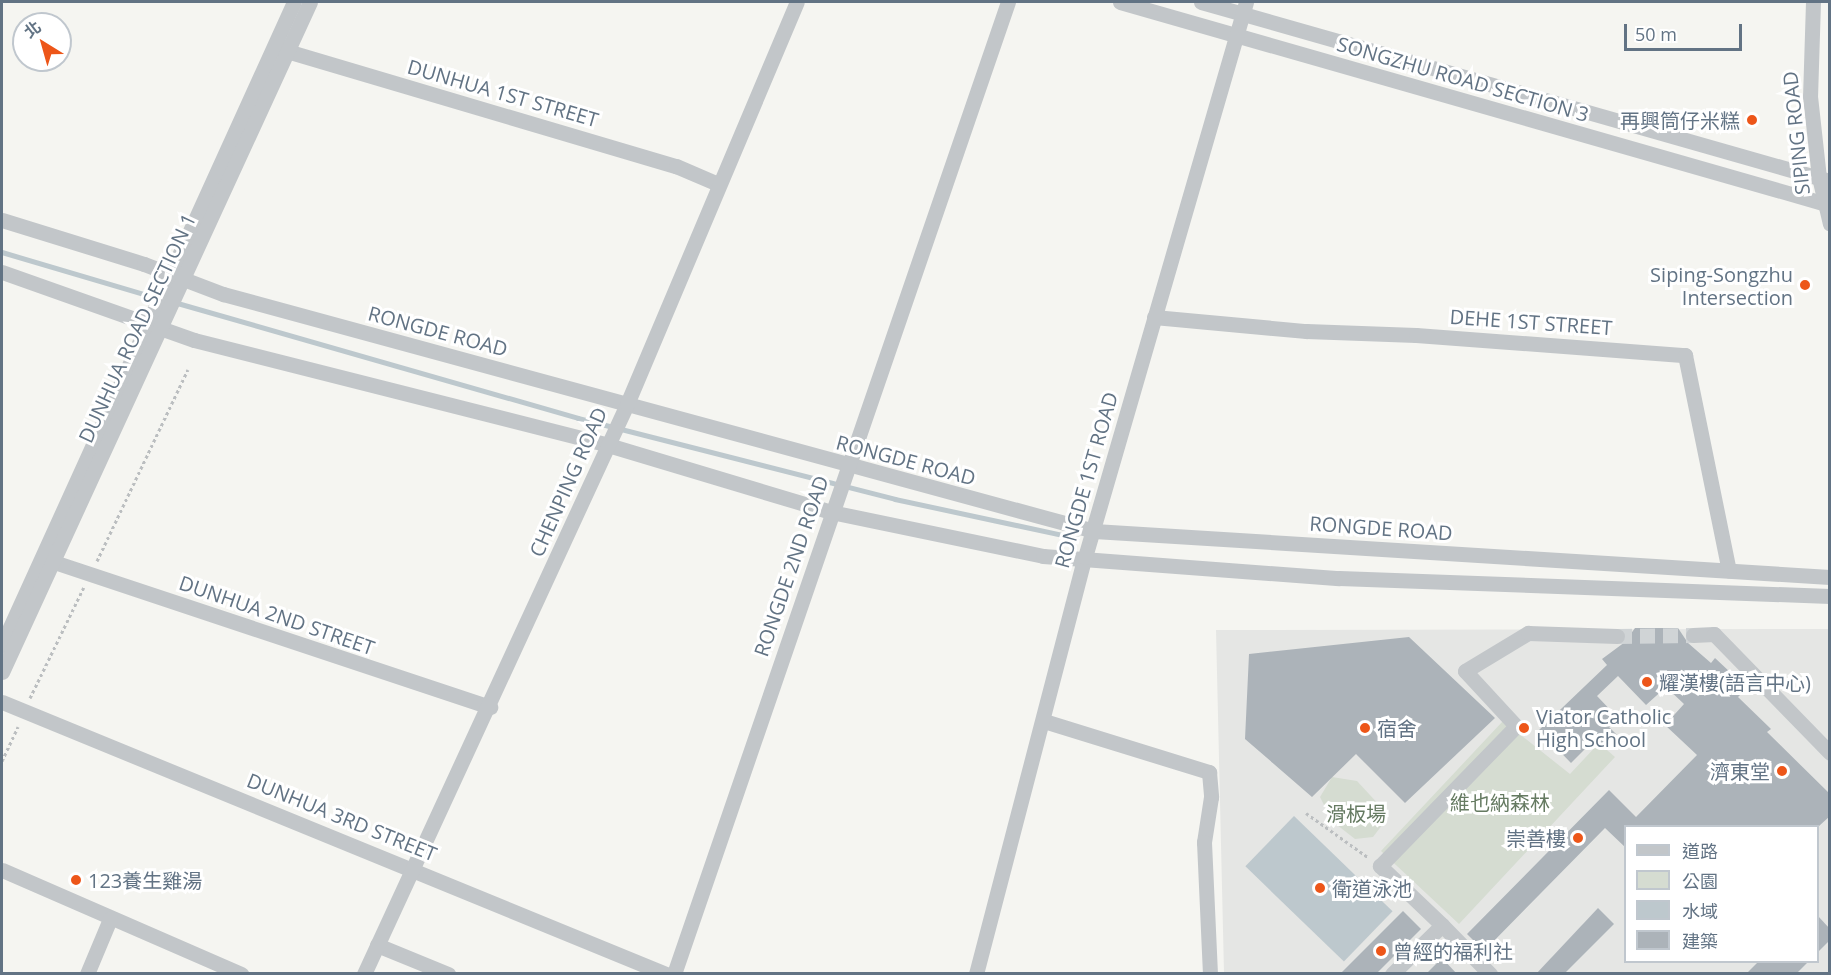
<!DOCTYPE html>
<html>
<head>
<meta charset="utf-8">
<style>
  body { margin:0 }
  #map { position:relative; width:1831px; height:975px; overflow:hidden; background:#f5f5f1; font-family:"Open Sans","Noto Sans TC",sans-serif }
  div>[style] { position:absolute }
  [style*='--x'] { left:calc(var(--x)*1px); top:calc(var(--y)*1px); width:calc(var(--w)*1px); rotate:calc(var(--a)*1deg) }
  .built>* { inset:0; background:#e5e6e4 }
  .green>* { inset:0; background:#d5dcd1 }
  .water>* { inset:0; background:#bdc8cd; transform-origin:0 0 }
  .stream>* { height:4.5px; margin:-2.25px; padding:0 2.25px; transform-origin:2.25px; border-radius:2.25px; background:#bdc8cd }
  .building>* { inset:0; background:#acb3b9 }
  .minor-tunnel>* { height:15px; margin-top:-7.5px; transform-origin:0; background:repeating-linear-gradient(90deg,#d0d4d6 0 15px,transparent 0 23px) }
  .path>* { height:3px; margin-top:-1.5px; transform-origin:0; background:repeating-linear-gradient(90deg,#bbbec0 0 3px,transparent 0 6px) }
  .minor>* { height:15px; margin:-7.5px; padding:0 7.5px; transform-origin:7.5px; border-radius:7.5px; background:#c2c6c9 }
  .dots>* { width:16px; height:16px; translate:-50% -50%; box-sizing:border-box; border:3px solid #fff; border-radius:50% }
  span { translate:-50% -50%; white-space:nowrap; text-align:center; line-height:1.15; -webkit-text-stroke:6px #fff; paint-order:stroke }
  .street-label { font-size:20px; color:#627384 }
  .poi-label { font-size:20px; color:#627384 }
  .right { translate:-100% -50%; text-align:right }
  .left { translate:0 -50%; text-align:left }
  .park-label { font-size:20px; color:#657a61 }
  .frame { position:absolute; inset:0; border:3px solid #627384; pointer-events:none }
  .legend { position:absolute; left:1624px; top:825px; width:195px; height:138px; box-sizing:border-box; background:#fff; border:2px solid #c0c7ce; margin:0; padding:8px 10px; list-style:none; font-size:18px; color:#627384 }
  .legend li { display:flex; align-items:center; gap:12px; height:30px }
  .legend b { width:30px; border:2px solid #c0c7ce }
  .north { position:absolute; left:12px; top:12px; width:60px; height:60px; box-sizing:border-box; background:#fff; border:2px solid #c0c7ce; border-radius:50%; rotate:323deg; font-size:16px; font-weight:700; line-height:24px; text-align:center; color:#627384 }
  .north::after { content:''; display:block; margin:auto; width:21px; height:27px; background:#ed5619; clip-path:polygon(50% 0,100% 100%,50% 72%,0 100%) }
  .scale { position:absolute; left:1624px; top:24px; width:118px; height:27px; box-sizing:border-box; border:3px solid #627384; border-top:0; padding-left:8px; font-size:18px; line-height:21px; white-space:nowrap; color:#627384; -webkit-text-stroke:4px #fff; paint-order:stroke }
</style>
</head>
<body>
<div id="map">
  <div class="built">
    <i style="clip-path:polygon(evenodd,1829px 629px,1829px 973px,1224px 973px,1216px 630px,1829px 629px,1626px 826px,1818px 826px,1818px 962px,1626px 962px,1626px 826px)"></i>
  </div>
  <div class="green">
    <i style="clip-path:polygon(1503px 721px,1570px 774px,1599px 743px,1615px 757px,1459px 924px,1381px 851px)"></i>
    <i style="clip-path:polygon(1332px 777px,1357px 781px,1382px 808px,1386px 820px,1373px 837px,1355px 839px,1332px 821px,1320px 797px)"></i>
  </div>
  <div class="water">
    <i style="left:1294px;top:816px;width:137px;height:70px;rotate:44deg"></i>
  </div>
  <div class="stream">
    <i style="--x:2;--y:252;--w:162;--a:16.5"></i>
    <i style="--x:174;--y:302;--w:420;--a:16"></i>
    <i style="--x:578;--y:418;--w:327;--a:14.3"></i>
    <i style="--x:895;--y:499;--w:186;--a:12.1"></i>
  </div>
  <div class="building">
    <i style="clip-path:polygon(1635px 628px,1678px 628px,1688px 643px,1711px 663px,1715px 658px,1747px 688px,1738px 697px,1771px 729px,1767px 732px,1830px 794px,1830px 816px,1819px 826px,1626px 826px,1626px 848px,1605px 828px,1484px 951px,1467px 934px,1609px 790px,1636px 817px,1697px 755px,1665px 725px,1684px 704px,1666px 687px,1646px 705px,1618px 676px,1597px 696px,1618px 718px,1609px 727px,1617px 735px,1604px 747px,1596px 738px,1571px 763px,1539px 730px,1607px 665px,1602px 659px,1625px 642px)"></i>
    <i style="clip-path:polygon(1409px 637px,1495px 718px,1405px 803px,1356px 754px,1312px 797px,1245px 739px,1249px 654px)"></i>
    <i style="clip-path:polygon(1598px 908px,1614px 924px,1564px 974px,1536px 974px)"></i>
    <i style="clip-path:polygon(1403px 911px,1421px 929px,1376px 974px,1340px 974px)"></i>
    <i style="clip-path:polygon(1818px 916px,1830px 929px,1830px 940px,1818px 952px)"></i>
    <i style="clip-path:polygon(1442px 958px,1457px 974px,1426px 974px)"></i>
    <i style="clip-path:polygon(1758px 962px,1808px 962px,1796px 974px,1746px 974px)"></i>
  </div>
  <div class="minor-tunnel">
    <i style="--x:1617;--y:636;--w:76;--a:-0.8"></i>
  </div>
  <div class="path">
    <i style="--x:97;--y:561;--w:212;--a:-64.6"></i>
    <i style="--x:30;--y:698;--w:123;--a:-64.1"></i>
    <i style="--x:2;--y:761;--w:38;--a:-65"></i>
    <i style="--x:1306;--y:813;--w:77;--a:35.5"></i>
  </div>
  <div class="minor">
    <i style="--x:1120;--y:2;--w:738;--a:15.96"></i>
    <i style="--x:1201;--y:2;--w:654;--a:15.89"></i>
    <i style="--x:1813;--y:2;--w:94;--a:91.8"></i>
    <i style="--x:1810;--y:96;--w:81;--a:83.7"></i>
    <i style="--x:1819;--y:177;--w:48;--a:76.8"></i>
    <i style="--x:280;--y:49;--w:413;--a:16.5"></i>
    <i style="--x:676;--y:166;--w:46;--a:23.2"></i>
    <i style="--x:2;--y:220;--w:149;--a:17.2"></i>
    <i style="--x:144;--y:264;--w:85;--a:20.8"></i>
    <i style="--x:223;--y:294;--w:903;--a:15.22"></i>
    <i style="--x:1094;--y:531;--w:737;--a:3.58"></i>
    <i style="--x:2;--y:272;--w:204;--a:19.5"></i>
    <i style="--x:194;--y:340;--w:427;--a:14.2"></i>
    <i style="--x:608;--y:445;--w:233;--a:16.7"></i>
    <i style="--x:831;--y:512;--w:217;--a:11.7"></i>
    <i style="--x:1043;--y:556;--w:297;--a:4.3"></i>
    <i style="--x:1339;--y:578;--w:491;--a:2.1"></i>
    <i style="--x:1154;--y:317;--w:153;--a:5.3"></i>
    <i style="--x:1306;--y:331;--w:110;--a:2.1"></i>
    <i style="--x:1416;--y:335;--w:270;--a:4.3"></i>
    <i style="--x:1685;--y:355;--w:220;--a:78.5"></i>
    <i style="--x:51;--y:561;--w:463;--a:18.4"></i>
    <i style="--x:1693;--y:635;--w:21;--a:-3"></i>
    <i style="--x:1714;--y:634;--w:166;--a:45.7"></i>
    <i style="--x:2;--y:645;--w:706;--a:-65.58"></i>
    <i style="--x:2;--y:672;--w:737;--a:-65.31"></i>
    <i style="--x:2;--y:702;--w:718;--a:22.28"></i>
    <i style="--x:1044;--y:721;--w:173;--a:17.2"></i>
    <i style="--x:1209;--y:772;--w:25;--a:85"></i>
    <i style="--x:1211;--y:797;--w:46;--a:98.8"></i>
    <i style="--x:1204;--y:842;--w:132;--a:87.4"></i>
    <i style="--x:2;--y:870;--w:261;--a:23.5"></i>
    <i style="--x:1442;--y:925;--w:86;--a:-136.4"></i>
    <i style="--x:1380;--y:866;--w:195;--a:-45.8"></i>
    <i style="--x:1516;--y:726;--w:75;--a:-132.8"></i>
    <i style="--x:1465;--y:671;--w:74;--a:-31.1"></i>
    <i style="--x:1528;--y:633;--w:89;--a:1.9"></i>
    <i style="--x:377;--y:945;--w:77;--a:22.2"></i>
    <i style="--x:87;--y:974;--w:60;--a:-67.3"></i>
    <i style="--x:364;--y:974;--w:628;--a:-65.23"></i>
    <i style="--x:627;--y:404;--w:436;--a:-67.1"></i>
    <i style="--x:674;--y:974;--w:1028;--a:-71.04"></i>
    <i style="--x:976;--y:974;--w:431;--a:-75.4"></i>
    <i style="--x:1085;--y:557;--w:578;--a:-73.82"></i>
    <i style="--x:1392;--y:974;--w:70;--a:-44.4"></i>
    <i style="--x:1442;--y:925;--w:69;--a:45.6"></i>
  </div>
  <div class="dots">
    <i style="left:1752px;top:120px;background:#ed5619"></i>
    <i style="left:1805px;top:285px;background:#ed5619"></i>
    <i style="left:1647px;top:682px;background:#ed5619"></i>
    <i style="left:1365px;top:728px;background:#ed5619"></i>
    <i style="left:1524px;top:728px;background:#ed5619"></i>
    <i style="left:1782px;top:771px;background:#ed5619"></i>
    <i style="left:1578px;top:838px;background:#ed5619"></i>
    <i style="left:76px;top:880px;background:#ed5619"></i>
    <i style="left:1320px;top:888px;background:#ed5619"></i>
    <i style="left:1381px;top:951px;background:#ed5619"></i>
  </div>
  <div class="street-label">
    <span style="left:1463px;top:79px;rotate:16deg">SONGZHU ROAD SECTION 3</span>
    <span style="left:503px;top:93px;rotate:16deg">DUNHUA 1ST STREET</span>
    <span style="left:1796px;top:133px;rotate:-96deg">SIPING ROAD</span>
    <span style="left:1531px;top:322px;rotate:4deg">DEHE 1ST STREET</span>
    <span style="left:137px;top:328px;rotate:-65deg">DUNHUA ROAD SECTION 1</span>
    <span style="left:438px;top:331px;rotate:15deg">RONGDE ROAD</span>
    <span style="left:906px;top:460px;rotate:15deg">RONGDE ROAD</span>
    <span style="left:1086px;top:480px;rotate:-74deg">RONGDE 1ST ROAD</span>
    <span style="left:568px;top:482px;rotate:-66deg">CHENPING ROAD</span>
    <span style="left:1381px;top:528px;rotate:4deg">RONGDE ROAD</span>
    <span style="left:791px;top:566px;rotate:-71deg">RONGDE 2ND ROAD</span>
    <span style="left:277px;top:615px;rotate:19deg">DUNHUA 2ND STREET</span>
    <span style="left:342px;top:817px;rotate:22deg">DUNHUA 3RD STREET</span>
  </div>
  <div class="poi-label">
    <span class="right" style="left:1740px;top:120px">再興筒仔米糕</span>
    <span class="right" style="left:1793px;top:286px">Siping-Songzhu<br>Intersection</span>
    <span class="left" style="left:1659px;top:682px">耀漢樓(語言中心)</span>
    <span class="left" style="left:1536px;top:728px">Viator Catholic<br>High School</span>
    <span class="left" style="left:1377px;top:728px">宿舍</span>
    <span class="right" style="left:1770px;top:771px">濟東堂</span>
    <span class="right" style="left:1566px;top:838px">崇善樓</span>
    <span class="left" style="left:88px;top:880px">123養生雞湯</span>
    <span class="left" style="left:1332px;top:888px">衛道泳池</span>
    <span class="left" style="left:1393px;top:951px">曾經的福利社</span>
  </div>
  <div class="park-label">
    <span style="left:1500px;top:802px">維也納森林</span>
    <span style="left:1356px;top:813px">滑板場</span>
  </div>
  <div class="frame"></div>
  <ul class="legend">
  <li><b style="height:8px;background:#c2c6c9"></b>道路</li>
  <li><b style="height:16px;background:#d5dcd1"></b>公園</li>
  <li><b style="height:16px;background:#bdc8cd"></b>水域</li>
  <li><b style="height:16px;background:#acb3b9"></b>建築</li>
  </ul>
  <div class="north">北</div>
  <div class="scale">50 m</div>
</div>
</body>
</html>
